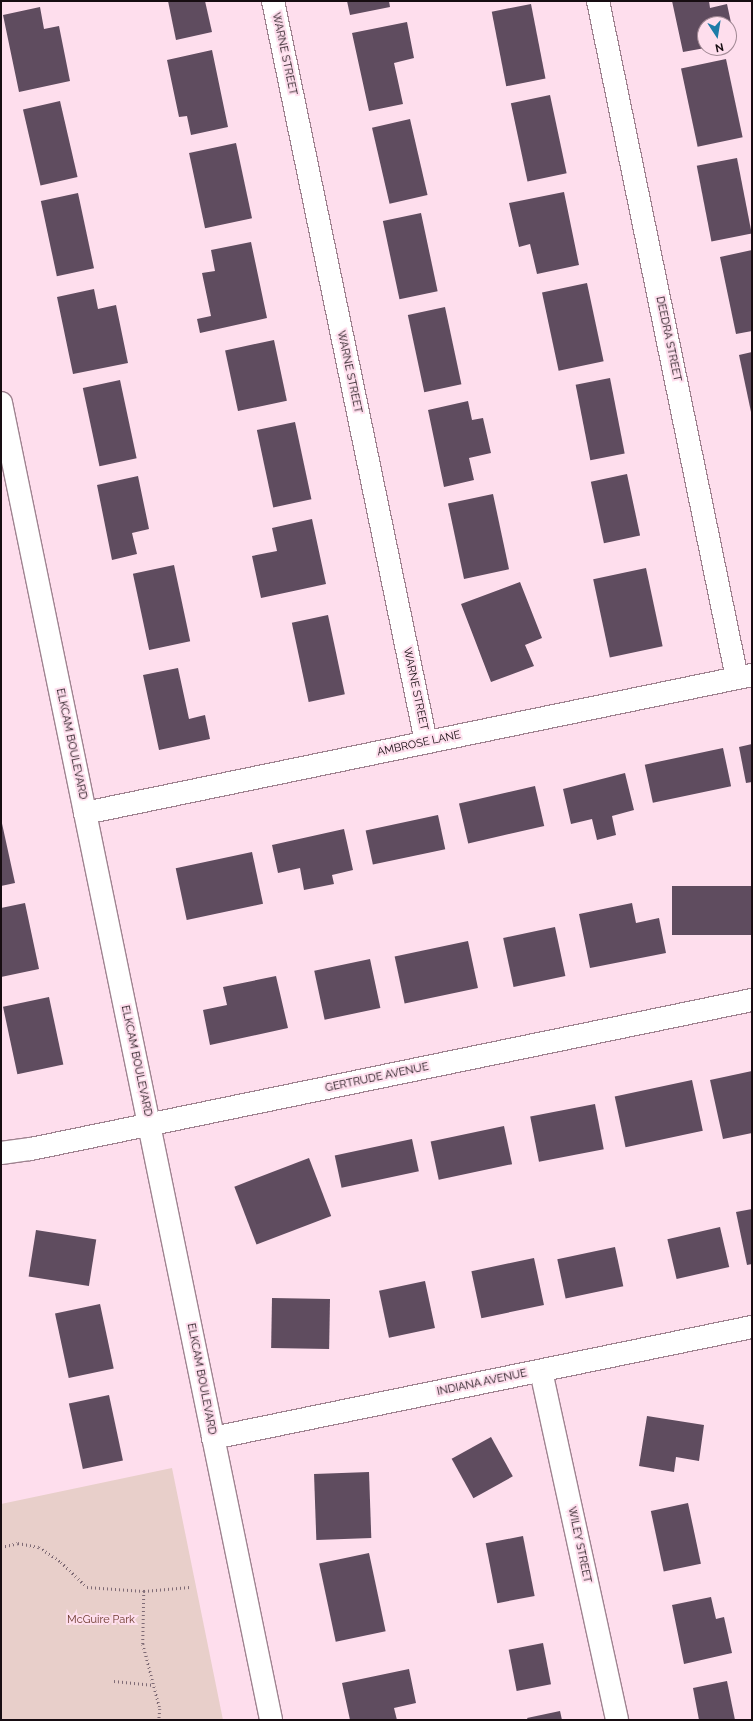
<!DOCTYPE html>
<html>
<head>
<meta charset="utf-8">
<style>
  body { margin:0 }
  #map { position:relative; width:753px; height:1721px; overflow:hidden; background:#fedeed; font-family:Raleway,sans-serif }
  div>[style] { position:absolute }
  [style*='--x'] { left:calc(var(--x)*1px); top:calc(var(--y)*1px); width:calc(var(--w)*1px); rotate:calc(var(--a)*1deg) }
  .green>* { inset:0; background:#e8cfca }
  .building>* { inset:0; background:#5f4c5f; transform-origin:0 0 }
  .path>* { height:2.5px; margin-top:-1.25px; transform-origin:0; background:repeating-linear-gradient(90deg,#7f6b75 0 1px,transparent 0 4px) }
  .roads { filter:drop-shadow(1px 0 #9f8390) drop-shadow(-1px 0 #9f8390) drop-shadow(0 1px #9f8390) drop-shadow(0 -1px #9f8390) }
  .minor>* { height:22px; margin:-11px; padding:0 11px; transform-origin:11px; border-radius:11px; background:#fff }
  span { translate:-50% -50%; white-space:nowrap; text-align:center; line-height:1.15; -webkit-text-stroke:4px #fedeed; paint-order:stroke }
  .street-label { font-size:11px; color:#170d12 }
  .park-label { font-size:11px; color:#6b382c }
  .frame { position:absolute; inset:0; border:2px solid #170d12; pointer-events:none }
  .north { position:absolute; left:697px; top:16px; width:40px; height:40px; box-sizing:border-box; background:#fedeed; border:1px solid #a28a95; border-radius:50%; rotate:168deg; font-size:11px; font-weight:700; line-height:16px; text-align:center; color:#170d12 }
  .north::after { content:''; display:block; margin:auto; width:14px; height:18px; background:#1d7ca8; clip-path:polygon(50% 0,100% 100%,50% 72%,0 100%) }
</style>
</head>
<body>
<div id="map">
  <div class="green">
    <i style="clip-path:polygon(172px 1468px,223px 1720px,1px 1720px,1px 1504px)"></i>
  </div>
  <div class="building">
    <i style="clip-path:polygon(168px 1px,205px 1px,212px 32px,176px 40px)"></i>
    <i style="clip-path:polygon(347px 1px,389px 1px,390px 7px,350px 15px)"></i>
    <i style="clip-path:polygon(672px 1px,709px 1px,710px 8px,727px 4px,735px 41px,729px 43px,729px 24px,705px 24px,705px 48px,683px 52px)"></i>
    <i style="left:531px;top:4px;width:76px;height:40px;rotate:79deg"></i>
    <i style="clip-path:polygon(40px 7px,44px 29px,59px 26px,70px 81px,19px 92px,3px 15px)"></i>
    <i style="clip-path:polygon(407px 22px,414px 58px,394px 63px,403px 104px,369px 111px,352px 33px)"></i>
    <i style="clip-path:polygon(212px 50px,228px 127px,191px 135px,187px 116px,179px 117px,167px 60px)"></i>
    <i style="left:726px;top:59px;width:80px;height:46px;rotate:78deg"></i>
    <i style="left:550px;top:95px;width:80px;height:40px;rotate:78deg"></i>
    <i style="left:60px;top:101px;width:78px;height:38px;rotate:77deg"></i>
    <i style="left:410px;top:119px;width:78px;height:39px;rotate:77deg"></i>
    <i style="left:236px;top:143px;width:77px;height:48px;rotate:78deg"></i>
    <i style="left:737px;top:158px;width:77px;height:41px;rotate:79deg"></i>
    <i style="clip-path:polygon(564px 192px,579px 265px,537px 274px,530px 244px,519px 247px,509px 203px)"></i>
    <i style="left:78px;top:193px;width:77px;height:38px;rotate:78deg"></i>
    <i style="left:421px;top:213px;width:80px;height:39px;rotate:78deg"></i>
    <i style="clip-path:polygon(251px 242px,267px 318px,200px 333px,197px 319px,211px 316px,202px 273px,215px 271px,211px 250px)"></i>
    <i style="clip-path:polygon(752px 250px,752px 331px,736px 334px,720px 257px)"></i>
    <i style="left:587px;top:283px;width:80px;height:46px;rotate:78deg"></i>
    <i style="clip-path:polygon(94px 289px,98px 309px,116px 305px,128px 363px,73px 374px,57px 297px)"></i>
    <i style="left:445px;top:307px;width:79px;height:38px;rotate:78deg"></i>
    <i style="left:274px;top:340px;width:62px;height:50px;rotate:78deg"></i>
    <i style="clip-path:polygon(752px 352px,752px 412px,751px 412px,739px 355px)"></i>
    <i style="left:610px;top:378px;width:77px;height:35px;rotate:79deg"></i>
    <i style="left:120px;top:380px;width:80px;height:38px;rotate:78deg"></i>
    <i style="clip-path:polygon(468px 401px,472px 420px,483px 418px,491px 453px,469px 458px,474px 480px,444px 487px,428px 410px)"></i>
    <i style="left:295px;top:422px;width:79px;height:39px;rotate:78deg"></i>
    <i style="left:627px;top:474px;width:63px;height:37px;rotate:78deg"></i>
    <i style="clip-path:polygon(138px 476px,149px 529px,132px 533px,137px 554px,112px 560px,97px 485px)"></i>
    <i style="left:493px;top:494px;width:77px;height:46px;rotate:78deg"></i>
    <i style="clip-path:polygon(312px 519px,326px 584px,261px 598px,252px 556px,277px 551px,272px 528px)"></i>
    <i style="left:174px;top:565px;width:78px;height:42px;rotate:78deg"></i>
    <i style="left:646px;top:568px;width:80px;height:54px;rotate:78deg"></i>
    <i style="clip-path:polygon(520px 582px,542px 638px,525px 645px,534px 666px,491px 682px,461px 604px)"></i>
    <i style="left:328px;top:615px;width:81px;height:37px;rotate:78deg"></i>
    <i style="clip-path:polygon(178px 668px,189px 719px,205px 715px,210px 739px,159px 750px,143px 675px)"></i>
    <i style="clip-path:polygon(752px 744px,752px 782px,746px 783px,739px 747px)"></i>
    <i style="left:723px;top:748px;width:39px;height:80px;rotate:78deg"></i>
    <i style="clip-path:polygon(625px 773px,634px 810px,612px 816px,616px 835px,597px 840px,592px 819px,571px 824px,563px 789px)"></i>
    <i style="left:535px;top:786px;width:41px;height:78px;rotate:77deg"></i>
    <i style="left:438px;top:815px;width:35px;height:74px;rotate:78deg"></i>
    <i style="clip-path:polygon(1px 819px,15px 883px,1px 886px)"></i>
    <i style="clip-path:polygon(344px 829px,353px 870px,332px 875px,334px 884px,304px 890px,300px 868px,278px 873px,272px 845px)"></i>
    <i style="left:252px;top:852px;width:53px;height:78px;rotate:78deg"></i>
    <i style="left:752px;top:886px;width:49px;height:80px;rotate:90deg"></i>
    <i style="clip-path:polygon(25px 903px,39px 969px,1px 977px,1px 908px)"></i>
    <i style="clip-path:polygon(632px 903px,636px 923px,659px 918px,666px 953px,590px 968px,579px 914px)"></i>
    <i style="left:555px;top:927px;width:50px;height:53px;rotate:78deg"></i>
    <i style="left:468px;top:941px;width:48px;height:75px;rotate:78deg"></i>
    <i style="left:370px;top:959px;width:50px;height:57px;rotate:78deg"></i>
    <i style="clip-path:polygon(276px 976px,288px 1028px,210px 1045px,203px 1010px,227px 1005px,223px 987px)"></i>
    <i style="left:49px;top:997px;width:69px;height:47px;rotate:78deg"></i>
    <i style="clip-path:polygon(752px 1071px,752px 1133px,723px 1139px,710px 1080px)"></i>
    <i style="left:692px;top:1080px;width:52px;height:79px;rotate:78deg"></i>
    <i style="left:595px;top:1104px;width:46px;height:66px;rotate:79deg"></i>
    <i style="left:504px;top:1126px;width:39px;height:75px;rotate:78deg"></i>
    <i style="left:412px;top:1139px;width:33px;height:79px;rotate:78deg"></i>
    <i style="left:309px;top:1158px;width:62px;height:80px;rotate:69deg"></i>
    <i style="clip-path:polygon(752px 1209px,752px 1264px,747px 1265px,736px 1212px)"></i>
    <i style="left:720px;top:1227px;width:41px;height:54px;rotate:77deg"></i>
    <i style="left:36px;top:1230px;width:61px;height:47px;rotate:9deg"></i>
    <i style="left:615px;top:1247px;width:40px;height:59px;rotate:78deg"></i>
    <i style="left:534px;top:1258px;width:48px;height:64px;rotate:78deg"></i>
    <i style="left:425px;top:1281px;width:48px;height:47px;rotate:78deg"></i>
    <i style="left:272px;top:1298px;width:58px;height:50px;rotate:1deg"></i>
    <i style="left:100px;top:1304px;width:66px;height:46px;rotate:78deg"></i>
    <i style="left:109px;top:1395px;width:67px;height:41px;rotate:78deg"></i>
    <i style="clip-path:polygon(647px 1416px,704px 1425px,699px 1461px,676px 1457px,674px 1472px,639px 1466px)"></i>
    <i style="left:491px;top:1437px;width:45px;height:45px;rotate:61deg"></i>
    <i style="left:369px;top:1472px;width:66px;height:55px;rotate:88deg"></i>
    <i style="left:688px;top:1503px;width:62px;height:38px;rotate:78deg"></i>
    <i style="left:523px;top:1536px;width:61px;height:38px;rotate:79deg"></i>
    <i style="left:369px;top:1553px;width:80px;height:51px;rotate:78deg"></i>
    <i style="clip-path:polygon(711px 1597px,716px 1619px,724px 1617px,732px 1653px,684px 1664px,672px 1605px)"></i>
    <i style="left:543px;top:1643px;width:42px;height:35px;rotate:79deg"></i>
    <i style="clip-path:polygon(409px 1669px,416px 1703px,394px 1708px,397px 1720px,350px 1720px,342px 1683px)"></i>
    <i style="clip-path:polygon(727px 1681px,735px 1720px,699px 1720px,693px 1688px)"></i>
    <i style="clip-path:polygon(560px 1711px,562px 1720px,528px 1720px,527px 1718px)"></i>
  </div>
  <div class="path">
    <i style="--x:1;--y:1547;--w:17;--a:-13"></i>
    <i style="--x:18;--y:1543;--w:21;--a:11"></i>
    <i style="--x:39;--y:1547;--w:27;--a:34"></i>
    <i style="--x:61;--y:1562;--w:36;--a:44"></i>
    <i style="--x:87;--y:1587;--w:57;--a:4"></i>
    <i style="--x:144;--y:1591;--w:46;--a:-5"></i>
    <i style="--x:144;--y:1591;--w:53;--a:91.1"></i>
    <i style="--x:143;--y:1644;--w:67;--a:75.3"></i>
    <i style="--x:160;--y:1709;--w:11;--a:95"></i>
    <i style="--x:114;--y:1681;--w:40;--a:5.7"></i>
  </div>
  <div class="roads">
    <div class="minor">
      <i style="--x:273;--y:1;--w:757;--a:78.33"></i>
      <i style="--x:598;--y:1;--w:691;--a:78.4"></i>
      <i style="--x:1;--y:403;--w:1344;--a:78.41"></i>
      <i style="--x:85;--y:813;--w:681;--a:-11.69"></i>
      <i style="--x:1;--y:1153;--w:30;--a:-8"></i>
      <i style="--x:31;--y:1149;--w:736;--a:-11.68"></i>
      <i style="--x:541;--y:1371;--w:357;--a:77.7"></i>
      <i style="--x:213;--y:1438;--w:550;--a:-11.64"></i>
    </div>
  </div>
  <div class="street-label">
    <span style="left:284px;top:54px;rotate:78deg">WARNE STREET</span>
    <span style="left:668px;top:339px;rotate:78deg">DEEDRA STREET</span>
    <span style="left:349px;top:372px;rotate:78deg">WARNE STREET</span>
    <span style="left:415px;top:689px;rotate:78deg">WARNE STREET</span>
    <span style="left:71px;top:744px;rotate:78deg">ELKCAM BOULEVARD</span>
    <span style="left:419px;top:744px;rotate:-12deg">AMBROSE LANE</span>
    <span style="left:136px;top:1061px;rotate:78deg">ELKCAM BOULEVARD</span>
    <span style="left:377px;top:1078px;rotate:-12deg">GERTRUDE AVENUE</span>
    <span style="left:201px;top:1379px;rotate:79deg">ELKCAM BOULEVARD</span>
    <span style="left:482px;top:1383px;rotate:-12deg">INDIANA AVENUE</span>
    <span style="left:579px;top:1545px;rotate:78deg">WILEY STREET</span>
  </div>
  <div class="park-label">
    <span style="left:101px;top:1620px">McGuire Park</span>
  </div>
  <div class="frame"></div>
  <div class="north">N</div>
</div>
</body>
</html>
